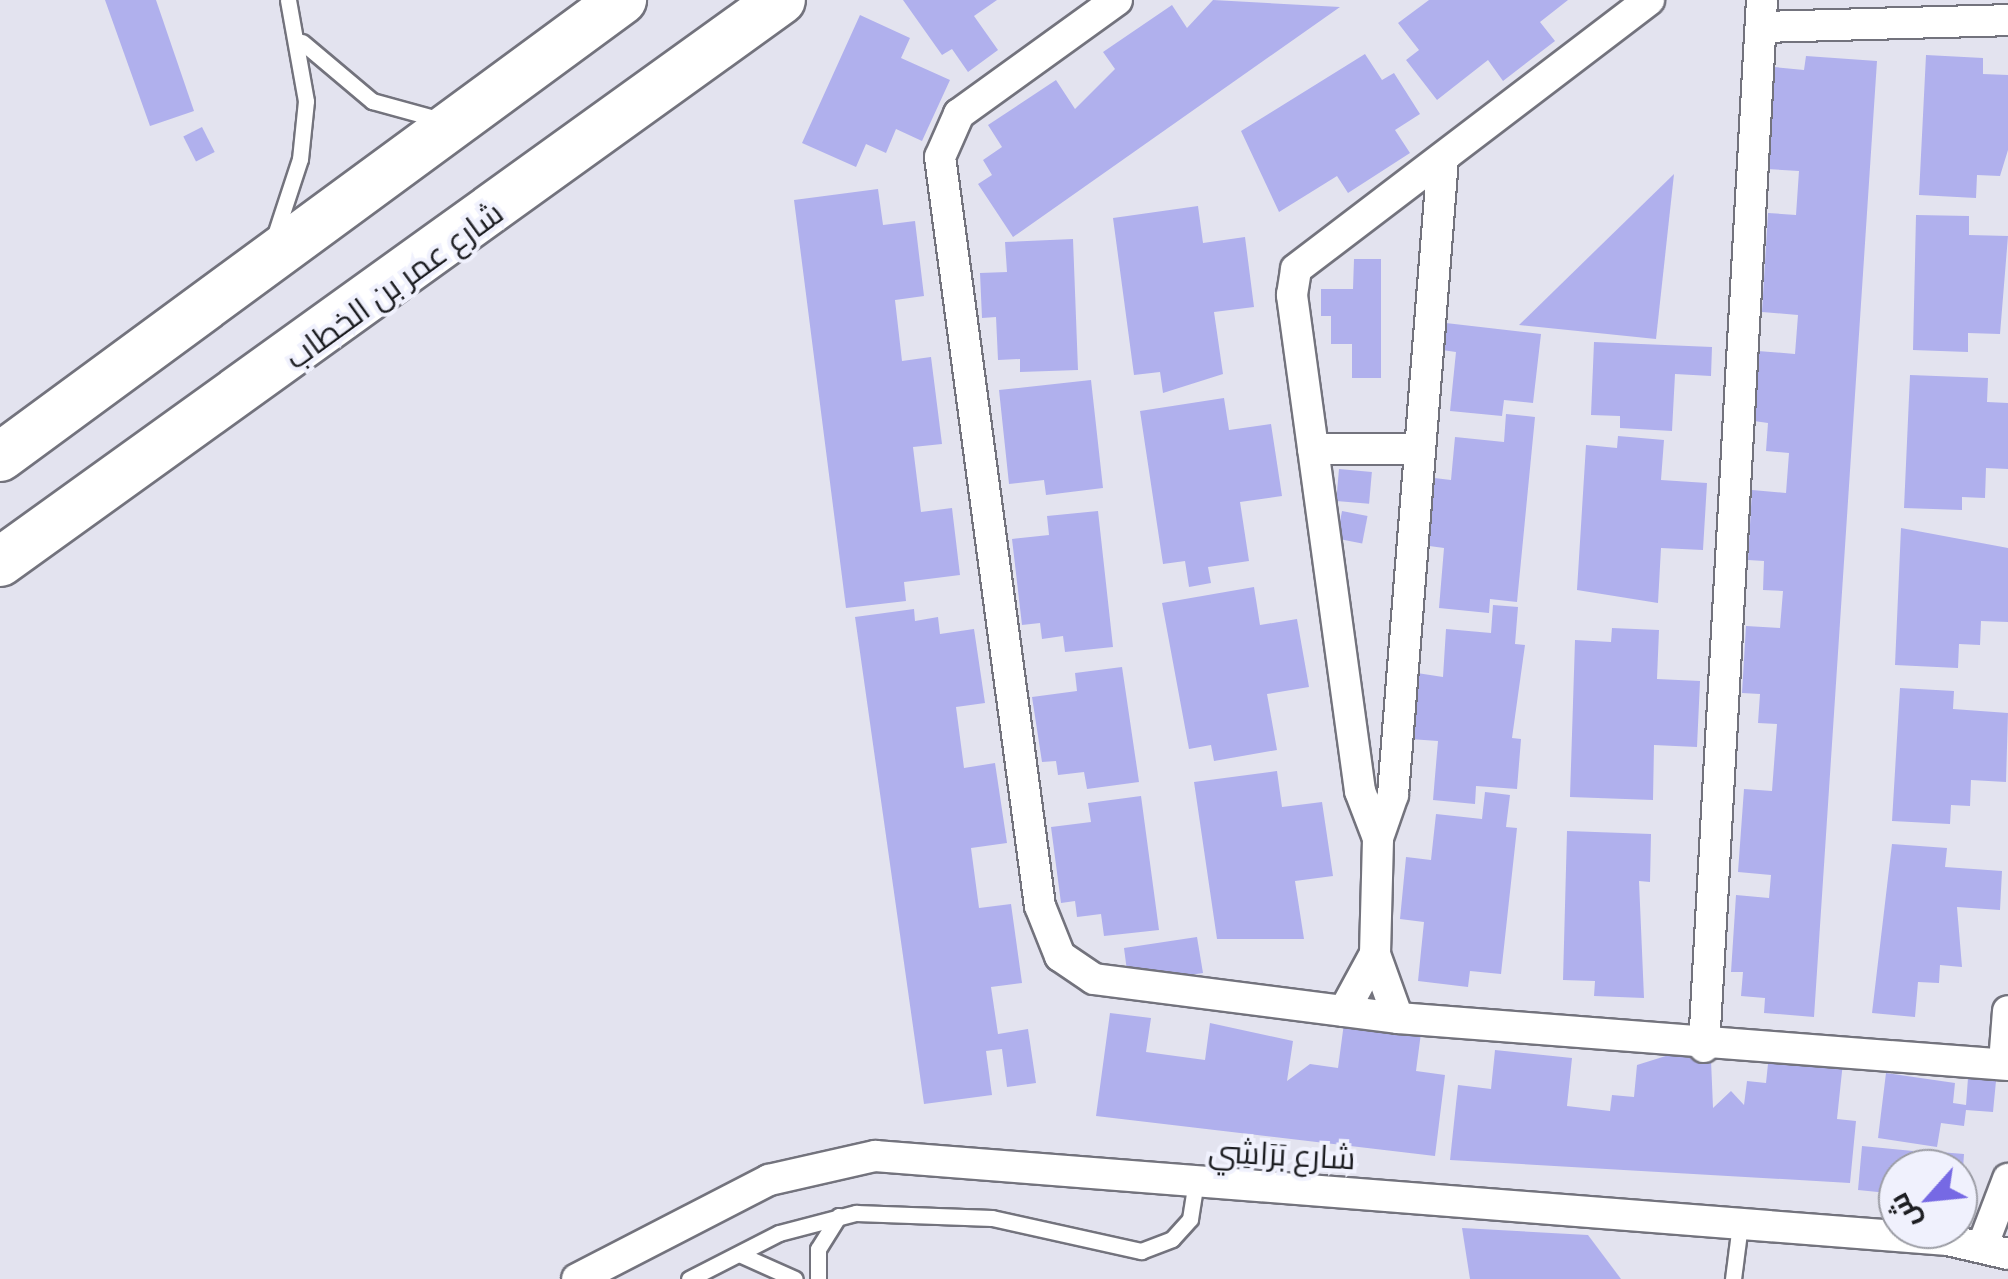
<!DOCTYPE html>
<html>
<head>
<meta charset="utf-8">
<style>
  body { margin:0 }
  #map { position:relative; width:2008px; height:1279px; overflow:hidden; background:#e3e3ef; font-family:"Exo 2",Cairo,sans-serif }
  div>[style] { position:absolute }
  [style*='--x'] { left:calc(var(--x)*1px); top:calc(var(--y)*1px); width:calc(var(--w)*1px); rotate:calc(var(--a)*1deg) }
  .building>* { inset:0; background:#b0b0ed; transform-origin:0 0 }
  .roads { filter:drop-shadow(2px 0 #73737d) drop-shadow(-2px 0 #73737d) drop-shadow(0 2px #73737d) drop-shadow(0 -2px #73737d) }
  .lane>* { height:15px; margin:-7.5px; padding:0 7.5px; transform-origin:7.5px; border-radius:7.5px; background:#fff }
  .street>* { height:30px; margin:-15px; padding:0 15px; transform-origin:15px; border-radius:15px; background:#fff }
  .primary>* { height:48px; margin:-24px; padding:0 24px; transform-origin:24px; border-radius:24px; background:#fff }
  span { translate:-50% -50%; white-space:nowrap; text-align:center; line-height:1.15; -webkit-text-stroke:8px #f0f1fd; paint-order:stroke }
  .street-label { font-size:32px; color:#1d1e22 }
  .north { position:absolute; left:1878px; top:1149px; width:100px; height:100px; box-sizing:border-box; background:#f0f1fd; border:2px solid #9c9da5; border-radius:50%; rotate:243deg; font-size:28px; font-weight:700; line-height:40px; text-align:center; color:#1d1e22 }
  .north::after { content:''; display:block; margin:auto; width:35px; height:45px; background:#7669e4; clip-path:polygon(50% 0,100% 100%,50% 72%,0 100%) }
</style>
</head>
<body>
<div id="map">
  <div class="building">
    <i style="clip-path:polygon(105px 0,156px 0,194px 111px,150px 126px)"></i>
    <i style="clip-path:polygon(903px 0,997px 0,974px 16px,998px 50px,968px 72px,952px 49px,942px 55px)"></i>
    <i style="clip-path:polygon(1213px 0,1340px 7px,1013px 237px,978px 184px,992px 175px,983px 160px,1002px 147px,988px 125px,1056px 80px,1075px 109px,1115px 69px,1103px 52px,1172px 5px,1187px 28px)"></i>
    <i style="clip-path:polygon(1429px 0,1568px 0,1540px 22px,1555px 41px,1503px 81px,1488px 60px,1437px 100px,1406px 60px,1419px 50px,1398px 23px)"></i>
    <i style="clip-path:polygon(860px 15px,910px 38px,901px 58px,950px 80px,922px 141px,896px 129px,886px 153px,866px 144px,856px 167px,802px 143px)"></i>
    <i style="clip-path:polygon(1365px 54px,1382px 80px,1394px 73px,1420px 114px,1395px 130px,1410px 153px,1348px 193px,1337px 176px,1279px 212px,1241px 131px)"></i>
    <i style="clip-path:polygon(1926px 55px,1983px 58px,1983px 74px,2008px 75px,2008px 150px,2000px 176px,1977px 175px,1976px 198px,1919px 195px)"></i>
    <i style="clip-path:polygon(1806px 56px,1877px 61px,1814px 1017px,1764px 1013px,1765px 998px,1741px 996px,1743px 972px,1731px 972px,1736px 895px,1769px 898px,1771px 875px,1738px 872px,1744px 789px,1772px 791px,1777px 724px,1758px 723px,1760px 694px,1742px 693px,1746px 626px,1780px 628px,1783px 591px,1763px 590px,1764px 561px,1748px 560px,1752px 490px,1786px 493px,1789px 453px,1766px 451px,1768px 423px,1754px 421px,1758px 351px,1795px 354px,1798px 315px,1762px 312px,1768px 213px,1796px 215px,1799px 171px,1767px 169px,1774px 67px,1804px 70px)"></i>
    <i style="left:202px;top:127px;width:28px;height:21px;rotate:63deg"></i>
    <i style="clip-path:polygon(1674px 174px,1656px 339px,1519px 325px)"></i>
    <i style="clip-path:polygon(878px 189px,883px 225px,915px 221px,924px 296px,895px 300px,902px 361px,931px 357px,942px 444px,913px 447px,921px 512px,952px 508px,960px 575px,904px 582px,906px 601px,846px 608px,794px 200px)"></i>
    <i style="clip-path:polygon(1198px 206px,1203px 243px,1245px 237px,1254px 307px,1214px 312px,1223px 374px,1163px 393px,1160px 372px,1134px 375px,1113px 218px)"></i>
    <i style="clip-path:polygon(1916px 215px,1969px 216px,1969px 235px,2008px 236px,2000px 334px,1968px 333px,1968px 352px,1913px 350px)"></i>
    <i style="clip-path:polygon(1073px 239px,1078px 370px,1020px 372px,1020px 359px,998px 360px,996px 317px,982px 318px,980px 273px,1007px 272px,1005px 242px)"></i>
    <i style="clip-path:polygon(1354px 259px,1381px 259px,1381px 378px,1352px 378px,1352px 344px,1331px 344px,1331px 316px,1321px 316px,1321px 289px,1353px 289px)"></i>
    <i style="clip-path:polygon(1437px 322px,1541px 334px,1533px 403px,1504px 400px,1502px 416px,1450px 411px,1456px 352px,1435px 349px)"></i>
    <i style="clip-path:polygon(1594px 342px,1712px 347px,1711px 376px,1675px 374px,1672px 431px,1620px 428px,1620px 416px,1591px 415px)"></i>
    <i style="clip-path:polygon(1910px 375px,1988px 378px,1987px 402px,2008px 403px,2008px 469px,1986px 468px,1985px 498px,1962px 497px,1962px 510px,1904px 508px)"></i>
    <i style="clip-path:polygon(1091px 380px,1103px 488px,1046px 495px,1044px 480px,1009px 484px,999px 390px)"></i>
    <i style="clip-path:polygon(1224px 398px,1229px 430px,1271px 424px,1282px 496px,1240px 502px,1249px 561px,1208px 567px,1211px 583px,1189px 587px,1185px 561px,1163px 564px,1140px 411px)"></i>
    <i style="clip-path:polygon(1506px 414px,1535px 417px,1517px 602px,1490px 599px,1489px 613px,1439px 608px,1444px 548px,1422px 545px,1426px 477px,1451px 480px,1455px 437px,1504px 442px)"></i>
    <i style="clip-path:polygon(1618px 436px,1664px 440px,1661px 480px,1707px 483px,1703px 550px,1661px 548px,1658px 603px,1577px 590px,1586px 445px,1617px 448px)"></i>
    <i style="left:1339px;top:469px;width:33px;height:32px;rotate:5deg"></i>
    <i style="clip-path:polygon(1098px 511px,1113px 647px,1065px 652px,1063px 636px,1042px 639px,1040px 623px,1022px 625px,1012px 539px,1049px 535px,1047px 516px)"></i>
    <i style="left:1342px;top:511px;width:26px;height:28px;rotate:11deg"></i>
    <i style="clip-path:polygon(1901px 528px,2008px 548px,2008px 622px,1981px 621px,1980px 645px,1959px 644px,1958px 668px,1895px 665px)"></i>
    <i style="clip-path:polygon(1254px 587px,1260px 625px,1297px 619px,1309px 687px,1267px 694px,1277px 750px,1214px 761px,1211px 745px,1189px 749px,1162px 603px)"></i>
    <i style="clip-path:polygon(1493px 605px,1518px 607px,1515px 644px,1525px 645px,1512px 738px,1521px 739px,1517px 789px,1476px 786px,1475px 804px,1433px 800px,1438px 741px,1410px 739px,1417px 673px,1443px 677px,1446px 629px,1491px 633px)"></i>
    <i style="clip-path:polygon(914px 609px,915px 621px,938px 617px,940px 634px,974px 629px,985px 703px,956px 707px,964px 768px,995px 763px,1007px 843px,971px 848px,979px 908px,1011px 904px,1022px 983px,991px 987px,998px 1034px,1028px 1029px,1036px 1083px,1007px 1087px,1002px 1049px,986px 1051px,992px 1095px,924px 1104px,855px 617px)"></i>
    <i style="clip-path:polygon(1612px 628px,1659px 630px,1657px 679px,1700px 681px,1697px 747px,1654px 745px,1653px 800px,1570px 797px,1575px 640px,1611px 642px)"></i>
    <i style="clip-path:polygon(1122px 667px,1139px 782px,1087px 789px,1084px 772px,1058px 775px,1056px 761px,1042px 762px,1032px 697px,1077px 691px,1075px 673px)"></i>
    <i style="clip-path:polygon(1900px 688px,1954px 691px,1953px 709px,2008px 713px,2006px 782px,1971px 780px,1970px 806px,1951px 805px,1950px 824px,1892px 821px)"></i>
    <i style="clip-path:polygon(1277px 771px,1282px 807px,1322px 802px,1333px 876px,1295px 881px,1304px 939px,1217px 939px,1194px 782px)"></i>
    <i style="clip-path:polygon(1485px 792px,1510px 795px,1506px 827px,1517px 828px,1501px 974px,1470px 971px,1468px 987px,1418px 981px,1424px 922px,1400px 919px,1406px 857px,1431px 860px,1436px 814px,1482px 819px)"></i>
    <i style="clip-path:polygon(1141px 796px,1159px 930px,1104px 936px,1101px 914px,1077px 917px,1075px 901px,1061px 903px,1051px 827px,1091px 822px,1088px 803px)"></i>
    <i style="clip-path:polygon(1567px 831px,1651px 834px,1650px 882px,1639px 881px,1644px 998px,1594px 996px,1595px 981px,1563px 980px)"></i>
    <i style="clip-path:polygon(1892px 844px,1947px 848px,1945px 867px,2002px 871px,2000px 910px,1957px 907px,1962px 967px,1940px 965px,1939px 983px,1918px 982px,1915px 1017px,1872px 1013px)"></i>
    <i style="clip-path:polygon(1197px 937px,1203px 973px,1145px 982px,1143px 969px,1127px 971px,1124px 948px)"></i>
    <i style="clip-path:polygon(1110px 1013px,1151px 1018px,1146px 1052px,1205px 1060px,1210px 1023px,1293px 1041px,1287px 1081px,1310px 1064px,1338px 1068px,1344px 1023px,1421px 1033px,1416px 1071px,1445px 1075px,1435px 1156px,1096px 1116px)"></i>
    <i style="clip-path:polygon(1495px 1050px,1572px 1058px,1567px 1106px,1610px 1111px,1612px 1095px,1634px 1097px,1637px 1065px,1669px 1055px,1711px 1060px,1713px 1108px,1731px 1091px,1744px 1105px,1747px 1081px,1766px 1083px,1769px 1054px,1843px 1062px,1837px 1119px,1856px 1121px,1850px 1183px,1450px 1160px,1458px 1085px,1491px 1089px)"></i>
    <i style="clip-path:polygon(1886px 1073px,1955px 1083px,1953px 1103px,1966px 1105px,1968px 1078px,1996px 1081px,1993px 1112px,1966px 1110px,1964px 1126px,1941px 1123px,1937px 1147px,1878px 1138px)"></i>
    <i style="clip-path:polygon(1862px 1146px,1913px 1151px,1911px 1169px,1898px 1169px,1898px 1194px,1858px 1190px)"></i>
    <i style="clip-path:polygon(1927px 1151px,1964px 1154px,1961px 1197px,1958px 1169px,1925px 1169px)"></i>
    <i style="clip-path:polygon(1462px 1228px,1588px 1235px,1621px 1279px,1470px 1279px)"></i>
  </div>
  <div class="roads">
    <div class="lane">
      <i style="--x:302;--y:42;--w:92;--a:40.1"></i>
      <i style="--x:372;--y:101;--w:68;--a:15.3"></i>
      <i style="--x:274;--y:238;--w:83;--a:-71.8"></i>
      <i style="--x:300;--y:159;--w:58;--a:-84.1"></i>
      <i style="--x:306;--y:101;--w:103;--a:-100.1"></i>
      <i style="--x:739;--y:1254;--w:61;--a:24.1"></i>
      <i style="--x:689;--y:1279;--w:101;--a:-27.1"></i>
      <i style="--x:779;--y:1233;--w:80;--a:-14.6"></i>
      <i style="--x:856;--y:1213;--w:136;--a:2.1"></i>
      <i style="--x:992;--y:1218;--w:153;--a:12.5"></i>
      <i style="--x:1141;--y:1251;--w:33;--a:-21"></i>
      <i style="--x:1172;--y:1239;--w:27;--a:-48"></i>
      <i style="--x:1190;--y:1219;--w:36;--a:-81"></i>
      <i style="--x:818;--y:1279;--w:30;--a:-90"></i>
      <i style="--x:818;--y:1249;--w:39;--a:-58"></i>
      <i style="--x:1733;--y:1279;--w:55;--a:-82.7"></i>
    </div>
    <div class="street">
      <i style="--x:1117;--y:0;--w:195;--a:144.2"></i>
      <i style="--x:959;--y:114;--w:47;--a:113.8"></i>
      <i style="--x:940;--y:157;--w:756;--a:82.4"></i>
      <i style="--x:1040;--y:906;--w:54;--a:68.2"></i>
      <i style="--x:1060;--y:956;--w:41;--a:34.1"></i>
      <i style="--x:1094;--y:979;--w:306;--a:7.3"></i>
      <i style="--x:1398;--y:1018;--w:612;--a:4.41"></i>
      <i style="--x:1762;--y:27;--w:246;--a:-1.6"></i>
      <i style="--x:1313;--y:449;--w:107;--a:0"></i>
      <i style="--x:1378;--y:838;--w:50;--a:-111"></i>
      <i style="--x:1360;--y:791;--w:501;--a:-97.81"></i>
      <i style="--x:1292;--y:295;--w:26;--a:-81"></i>
      <i style="--x:1296;--y:269;--w:444;--a:-37.3"></i>
      <i style="--x:1344;--y:1011;--w:65;--a:-61.5"></i>
      <i style="--x:1398;--y:1018;--w:68;--a:-109.8"></i>
      <i style="--x:1375;--y:954;--w:116;--a:-88.5"></i>
      <i style="--x:1378;--y:838;--w:46;--a:-70.8"></i>
      <i style="--x:1393;--y:795;--w:639;--a:-85.51"></i>
      <i style="--x:1704;--y:1047;--w:1049;--a:-86.83"></i>
      <i style="--x:2004;--y:1063;--w:52;--a:-85.6"></i>
      <i style="--x:1982;--y:1247;--w:73;--a:-69.1"></i>
      <i style="--x:577;--y:1279;--w:216;--a:-27.3"></i>
      <i style="--x:769;--y:1180;--w:109;--a:-12.8"></i>
      <i style="--x:875;--y:1156;--w:1076;--a:4.48"></i>
      <i style="--x:1948;--y:1240;--w:62;--a:13.1"></i>
    </div>
    <div class="primary">
      <i style="--x:0;--y:457;--w:772;--a:-36.31"></i>
      <i style="--x:0;--y:562;--w:962;--a:-35.74"></i>
    </div>
  </div>
  <div class="street-label">
    <span style="left:393px;top:284px;rotate:-36deg">شارع عمر بن الخطاب</span>
    <span style="left:1282px;top:1153px;rotate:3deg">شارع بَرَاشِي</span>
  </div>
  <div class="north">ش</div>
</div>
</body>
</html>
